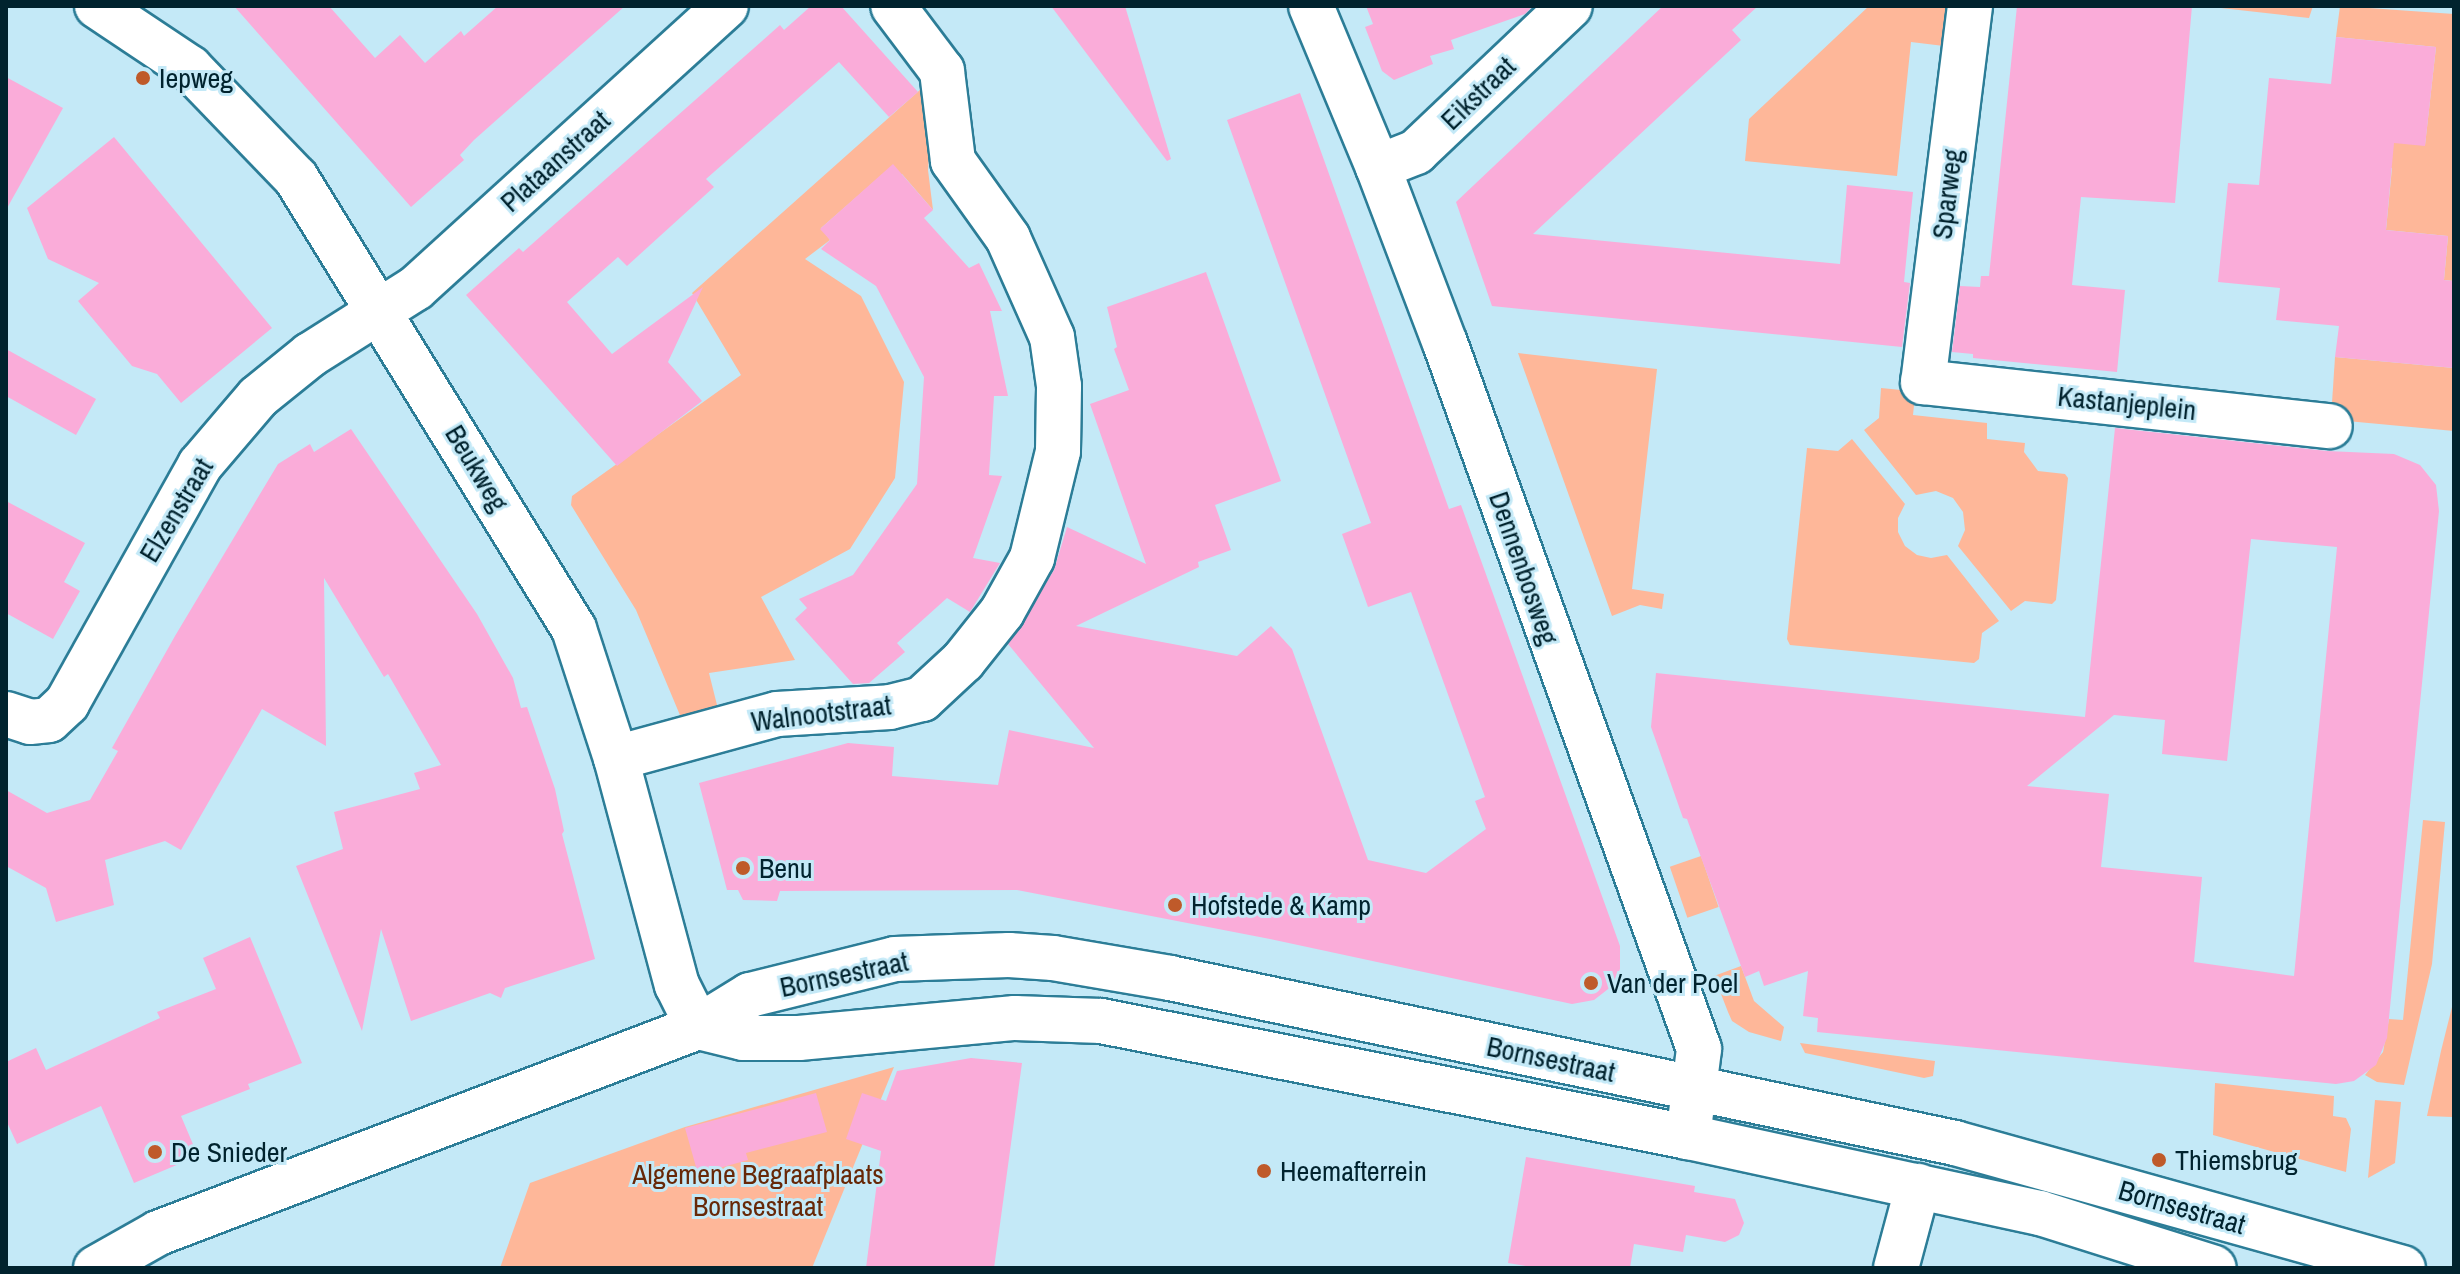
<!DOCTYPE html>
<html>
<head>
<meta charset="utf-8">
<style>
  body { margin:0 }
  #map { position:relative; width:2460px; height:1274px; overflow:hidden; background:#c4e9f7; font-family:"Archivo Narrow",sans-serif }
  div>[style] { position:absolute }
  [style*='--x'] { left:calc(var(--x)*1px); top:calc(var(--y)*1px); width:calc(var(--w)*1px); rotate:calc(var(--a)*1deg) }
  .green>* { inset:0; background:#feb799; transform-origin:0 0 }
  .building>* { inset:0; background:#faacd9 }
  .roads { filter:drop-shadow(2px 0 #2c7d97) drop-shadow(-2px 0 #2c7d97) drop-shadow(0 2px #2c7d97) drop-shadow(0 -2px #2c7d97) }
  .minor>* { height:44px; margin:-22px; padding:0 22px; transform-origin:22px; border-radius:22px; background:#fff }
  .major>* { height:44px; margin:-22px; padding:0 22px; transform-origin:22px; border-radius:22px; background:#fff }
  .dots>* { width:22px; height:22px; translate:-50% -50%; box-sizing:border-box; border:4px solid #c4e9f7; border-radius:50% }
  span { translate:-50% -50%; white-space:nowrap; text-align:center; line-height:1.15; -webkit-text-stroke:6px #c4e9f7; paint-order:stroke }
  .poi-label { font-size:28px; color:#01232e }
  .left { translate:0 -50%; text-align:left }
  .street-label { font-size:28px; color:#01232e }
  .park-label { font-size:28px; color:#672807 }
  .frame { position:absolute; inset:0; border:8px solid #01232e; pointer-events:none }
</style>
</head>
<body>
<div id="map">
  <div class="green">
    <i style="clip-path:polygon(1869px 6px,1947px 6px,1944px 46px,1911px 42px,1897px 176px,1745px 161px,1749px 119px)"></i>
    <i style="clip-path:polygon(2203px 6px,2313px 6px,2309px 18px)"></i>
    <i style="clip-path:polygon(2340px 6px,2454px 14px,2454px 281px,2444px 280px,2448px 236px,2386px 230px,2392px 168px,2365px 165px,2368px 140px,2425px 145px,2436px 47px,2336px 37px)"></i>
    <i style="clip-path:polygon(930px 81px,933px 102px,928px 170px,933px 210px,902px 174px,884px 173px,821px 228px,830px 240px,805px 259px,861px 296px,904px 382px,895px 478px,850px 549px,761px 597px,795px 660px,709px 673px,718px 709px,682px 720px,636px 610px,571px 505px,572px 496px,741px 375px,692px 293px)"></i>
    <i style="clip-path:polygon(1518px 353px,1657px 369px,1632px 589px,1664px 594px,1662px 609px,1640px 605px,1612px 616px)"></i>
    <i style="clip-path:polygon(2335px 357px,2454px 368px,2454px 431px,2347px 421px,2332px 403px)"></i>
    <i style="clip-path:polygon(1881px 388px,1911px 391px,1915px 396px,1913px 415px,1987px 423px,1987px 439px,2025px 443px,2024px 452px,2038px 471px,2065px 474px,2068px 478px,2056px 600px,2052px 604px,2025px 601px,2011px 611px,1958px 546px,1965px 530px,1963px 512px,1953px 498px,1936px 491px,1916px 495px,1864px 430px,1879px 418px)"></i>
    <i style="clip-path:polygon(1852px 439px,1905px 504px,1898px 518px,1898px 532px,1905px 546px,1917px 555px,1931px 558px,1947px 555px,1999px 621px,1982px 633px,1979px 659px,1974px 663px,1790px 645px,1787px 639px,1807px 448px,1838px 451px)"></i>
    <i style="clip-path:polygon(2423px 820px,2445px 822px,2432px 964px,2404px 1085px,2377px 1082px,2365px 1075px,2383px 1052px,2389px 1019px,2403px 1020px)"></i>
    <i style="left:1701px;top:856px;width:54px;height:33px;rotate:71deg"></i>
    <i style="clip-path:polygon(1741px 966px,1754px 1001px,1784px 1027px,1781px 1041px,1749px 1032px,1732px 1021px,1728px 1012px,1714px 976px)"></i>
    <i style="clip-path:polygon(2454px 999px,2452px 1117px,2427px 1116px,2441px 1051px)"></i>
    <i style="clip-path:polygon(1800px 1043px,1935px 1061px,1933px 1076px,1924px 1078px,1805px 1053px)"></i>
    <i style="clip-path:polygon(894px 1067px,812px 1268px,500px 1268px,530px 1183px,685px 1127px)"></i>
    <i style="clip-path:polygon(2215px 1083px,2334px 1096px,2333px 1116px,2346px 1118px,2351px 1129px,2346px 1172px,2213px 1135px)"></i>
    <i style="clip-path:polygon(2375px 1100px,2401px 1102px,2395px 1163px,2368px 1178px)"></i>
  </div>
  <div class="building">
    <i style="clip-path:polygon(234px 6px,329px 6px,375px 58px,400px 35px,425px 63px,461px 31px,464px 36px,498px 6px,625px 6px,474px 140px,460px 155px,464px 160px,411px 207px)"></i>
    <i style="clip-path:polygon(811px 6px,841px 6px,918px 92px,889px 117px,839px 62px,706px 179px,714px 187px,627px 266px,618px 257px,567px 302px,612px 354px,703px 287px,668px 362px,702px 401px,617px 466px,466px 295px,519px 248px,523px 252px,780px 25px,784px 30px)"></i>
    <i style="clip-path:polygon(1051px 6px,1125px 6px,1171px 159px,1167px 161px)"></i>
    <i style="clip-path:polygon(1366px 6px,1532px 6px,1532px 7px,1525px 14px,1451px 40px,1454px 49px,1430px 56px,1433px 64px,1394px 80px,1382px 71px,1365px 27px,1373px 24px)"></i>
    <i style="clip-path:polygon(1663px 6px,1758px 6px,1732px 30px,1741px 40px,1533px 234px,1840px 264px,1847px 185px,1913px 192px,1904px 282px,1910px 283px,1902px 347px,1492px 306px,1456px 202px)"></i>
    <i style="clip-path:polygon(2017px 6px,2192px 6px,2175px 203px,2081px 197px,2072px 285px,2125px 290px,2117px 372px,1973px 358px,1973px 354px,1952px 352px,1960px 286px,1980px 287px,1981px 276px,1989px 276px)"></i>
    <i style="clip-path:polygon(2336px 37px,2436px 47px,2425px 146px,2394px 143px,2386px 230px,2448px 236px,2444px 280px,2454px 281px,2454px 368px,2335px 357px,2339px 326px,2276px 320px,2280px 288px,2218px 282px,2228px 183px,2259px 185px,2269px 78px,2331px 84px)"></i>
    <i style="clip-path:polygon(6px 77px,63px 108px,6px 210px)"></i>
    <i style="clip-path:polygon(1300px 93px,1449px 509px,1461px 505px,1620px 946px,1620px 969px,1612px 986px,1594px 1000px,1572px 1004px,1270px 939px,1017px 890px,780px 891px,777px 901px,743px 900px,738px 890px,727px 890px,699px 783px,848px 743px,894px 747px,892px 776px,998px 785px,1009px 730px,1094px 748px,1008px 644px,1054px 570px,1067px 527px,1146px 564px,1090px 404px,1129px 390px,1114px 349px,1117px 347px,1107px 307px,1206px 272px,1281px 481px,1215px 505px,1231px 550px,1198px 562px,1199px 567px,1076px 626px,1237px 656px,1271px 626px,1292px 649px,1368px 860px,1426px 873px,1486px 829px,1475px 801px,1485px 797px,1411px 592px,1368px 607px,1342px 534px,1371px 523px,1227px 120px)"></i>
    <i style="clip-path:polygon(114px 137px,272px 328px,181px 403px,157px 374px,132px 366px,78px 301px,99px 283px,48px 259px,27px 208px)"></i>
    <i style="clip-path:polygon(893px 164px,933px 210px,924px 218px,969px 268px,979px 263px,1002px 311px,990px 311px,1008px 396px,994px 396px,989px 475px,1002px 476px,973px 558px,1000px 563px,970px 612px,947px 598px,897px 643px,905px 652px,869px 683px,853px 684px,795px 619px,807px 608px,799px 599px,853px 575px,917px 484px,924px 377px,876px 286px,821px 249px,830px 240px,820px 229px)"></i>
    <i style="clip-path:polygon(6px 349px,96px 399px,76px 435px,6px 396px)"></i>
    <i style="clip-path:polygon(evenodd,2115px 428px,2327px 451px,2394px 454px,2420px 465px,2436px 485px,2439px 511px,2387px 1038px,2376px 1065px,2354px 1081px,2336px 1084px,1817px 1032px,1818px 1018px,1803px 1016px,1808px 971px,1764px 986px,1759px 971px,1745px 977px,1687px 819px,1683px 818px,1651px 727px,1656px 673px,2085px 717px,2115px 428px,2251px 539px,2337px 547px,2294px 976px,2194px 962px,2202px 877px,2101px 867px,2109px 794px,2027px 786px,2114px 715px,2165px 720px,2162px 754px,2227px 761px,2251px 539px)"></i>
    <i style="clip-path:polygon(351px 429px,477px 614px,513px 678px,521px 708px,527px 707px,555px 789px,564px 831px,562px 834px,595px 959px,505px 988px,501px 998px,490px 993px,411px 1021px,381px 929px,362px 1031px,296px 866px,343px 849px,334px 812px,420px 789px,414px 773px,441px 765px,388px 674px,384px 677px,324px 578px,326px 746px,262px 709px,181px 850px,165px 841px,105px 860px,114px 905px,56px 922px,46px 888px,6px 866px,6px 790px,47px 813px,90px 800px,118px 751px,112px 748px,175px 636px,278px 464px,310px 444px,314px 452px)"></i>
    <i style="clip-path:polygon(6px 501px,85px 543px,64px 582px,80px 591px,53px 639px,6px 613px)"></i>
    <i style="clip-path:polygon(250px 937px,302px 1063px,248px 1084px,250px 1089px,181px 1116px,198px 1156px,134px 1183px,101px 1106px,17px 1144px,6px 1120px,6px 1062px,36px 1048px,46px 1070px,160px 1018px,157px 1012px,216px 989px,203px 958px)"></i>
    <i style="clip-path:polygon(971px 1058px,1022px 1063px,994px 1268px,866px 1268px,881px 1151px,846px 1139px,862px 1093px,886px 1101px,897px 1071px)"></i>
    <i style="clip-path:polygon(816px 1093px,827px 1132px,746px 1153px,748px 1160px,698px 1174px,685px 1128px)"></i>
    <i style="clip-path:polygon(1526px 1157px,1695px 1186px,1694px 1192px,1735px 1199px,1744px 1223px,1739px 1235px,1725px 1242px,1686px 1235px,1683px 1252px,1634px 1244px,1630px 1268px,1538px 1268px,1508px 1263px)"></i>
  </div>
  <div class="roads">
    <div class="minor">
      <i style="--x:97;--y:6;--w:112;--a:33.7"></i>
      <i style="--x:190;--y:68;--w:153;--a:46.1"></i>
      <i style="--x:296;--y:178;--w:530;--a:58.35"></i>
      <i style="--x:574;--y:629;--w:136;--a:72"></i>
      <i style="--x:616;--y:758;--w:235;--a:75"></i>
      <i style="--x:677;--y:985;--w:47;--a:63.4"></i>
      <i style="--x:1311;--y:6;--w:174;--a:67.4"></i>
      <i style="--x:1378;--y:167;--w:188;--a:69.2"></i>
      <i style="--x:1445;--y:343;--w:750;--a:70.21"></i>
      <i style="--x:1699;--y:1049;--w:89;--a:97.1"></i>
      <i style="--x:1970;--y:6;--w:379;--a:97.1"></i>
      <i style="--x:1923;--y:382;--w:409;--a:6.2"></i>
      <i style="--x:1378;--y:167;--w:41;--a:-21.5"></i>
      <i style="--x:1416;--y:152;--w:212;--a:-43.5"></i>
      <i style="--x:6;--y:714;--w:25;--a:18"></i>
      <i style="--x:30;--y:722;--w:19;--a:-6"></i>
      <i style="--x:49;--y:720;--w:25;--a:-43"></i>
      <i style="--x:67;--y:703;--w:273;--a:-60.8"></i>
      <i style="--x:200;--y:465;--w:89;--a:-49.5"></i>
      <i style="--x:258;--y:397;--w:67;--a:-38.9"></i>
      <i style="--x:310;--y:355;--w:125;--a:-32.3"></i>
      <i style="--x:416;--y:288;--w:419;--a:-42.3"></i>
      <i style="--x:616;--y:758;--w:167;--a:-15.3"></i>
      <i style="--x:777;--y:714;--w:113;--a:-3.5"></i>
      <i style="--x:890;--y:707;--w:33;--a:-14"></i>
      <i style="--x:922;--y:699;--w:56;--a:-42.8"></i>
      <i style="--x:963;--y:661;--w:63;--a:-51.5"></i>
      <i style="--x:1002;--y:612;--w:62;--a:-60.9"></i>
      <i style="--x:1032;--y:558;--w:110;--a:-76.3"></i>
      <i style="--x:1058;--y:451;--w:65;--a:-89.1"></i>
      <i style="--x:1059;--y:386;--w:49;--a:-98.1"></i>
      <i style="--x:1052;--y:337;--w:108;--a:-114"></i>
      <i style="--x:1008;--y:238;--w:95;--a:-125.5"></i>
      <i style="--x:953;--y:161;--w:91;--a:-97"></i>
      <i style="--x:942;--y:71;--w:81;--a:-127"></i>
      <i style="--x:1896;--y:1268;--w:85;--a:-75"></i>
    </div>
    <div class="major">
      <i style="--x:698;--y:1027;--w:46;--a:13.7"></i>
      <i style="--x:743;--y:1038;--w:56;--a:0"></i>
      <i style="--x:799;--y:1038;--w:217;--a:-5.3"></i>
      <i style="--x:1015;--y:1018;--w:86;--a:2"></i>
      <i style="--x:1101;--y:1021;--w:598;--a:11.18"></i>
      <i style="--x:1688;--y:1137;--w:360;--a:12.2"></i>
      <i style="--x:2040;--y:1213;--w:182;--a:17.5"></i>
      <i style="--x:96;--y:1268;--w:71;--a:-29.4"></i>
      <i style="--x:158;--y:1233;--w:578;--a:-20.88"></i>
      <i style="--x:698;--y:1027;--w:61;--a:-31.6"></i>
      <i style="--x:750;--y:995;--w:149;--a:-13.9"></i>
      <i style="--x:895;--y:959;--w:114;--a:-2"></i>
      <i style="--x:1009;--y:955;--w:44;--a:3.9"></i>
      <i style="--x:1053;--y:958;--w:119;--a:9.7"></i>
      <i style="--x:1170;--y:978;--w:802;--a:11.87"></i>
      <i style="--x:1955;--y:1143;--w:465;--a:15.6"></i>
    </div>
  </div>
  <div class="dots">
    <i style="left:143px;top:78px;background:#bf5a2a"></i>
    <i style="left:743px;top:868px;background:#bf5a2a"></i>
    <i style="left:1175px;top:905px;background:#bf5a2a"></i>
    <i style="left:1591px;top:983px;background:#bf5a2a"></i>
    <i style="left:155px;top:1152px;background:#bf5a2a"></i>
    <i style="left:2159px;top:1160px;background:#bf5a2a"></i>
    <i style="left:1264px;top:1171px;background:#bf5a2a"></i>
  </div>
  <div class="poi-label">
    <span class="left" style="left:159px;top:78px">Iepweg</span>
    <span class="left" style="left:759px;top:868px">Benu</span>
    <span class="left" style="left:1191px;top:905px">Hofstede &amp; Kamp</span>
    <span class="left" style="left:1607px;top:983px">Van der Poel</span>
    <span class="left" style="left:171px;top:1152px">De Snieder</span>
    <span class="left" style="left:2175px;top:1160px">Thiemsbrug</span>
    <span class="left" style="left:1280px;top:1171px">Heemafterrein</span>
  </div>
  <div class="street-label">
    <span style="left:1478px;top:93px;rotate:-44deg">Eikstraat</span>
    <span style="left:555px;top:161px;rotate:-42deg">Plataanstraat</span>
    <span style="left:1947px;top:194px;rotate:-83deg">Sparweg</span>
    <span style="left:2127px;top:403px;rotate:6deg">Kastanjeplein</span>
    <span style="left:477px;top:468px;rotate:59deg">Beukweg</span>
    <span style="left:176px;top:510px;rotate:-59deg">Elzenstraat</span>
    <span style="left:1524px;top:568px;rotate:71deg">Dennenbosweg</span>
    <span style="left:821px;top:713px;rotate:-7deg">Walnootstraat</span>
    <span style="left:844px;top:974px;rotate:-12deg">Bornsestraat</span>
    <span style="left:1551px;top:1059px;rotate:12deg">Bornsestraat</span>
    <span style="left:2182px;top:1207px;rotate:16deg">Bornsestraat</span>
  </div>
  <div class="park-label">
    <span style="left:758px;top:1190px">Algemene Begraafplaats<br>Bornsestraat</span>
  </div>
  <div class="frame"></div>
</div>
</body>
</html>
